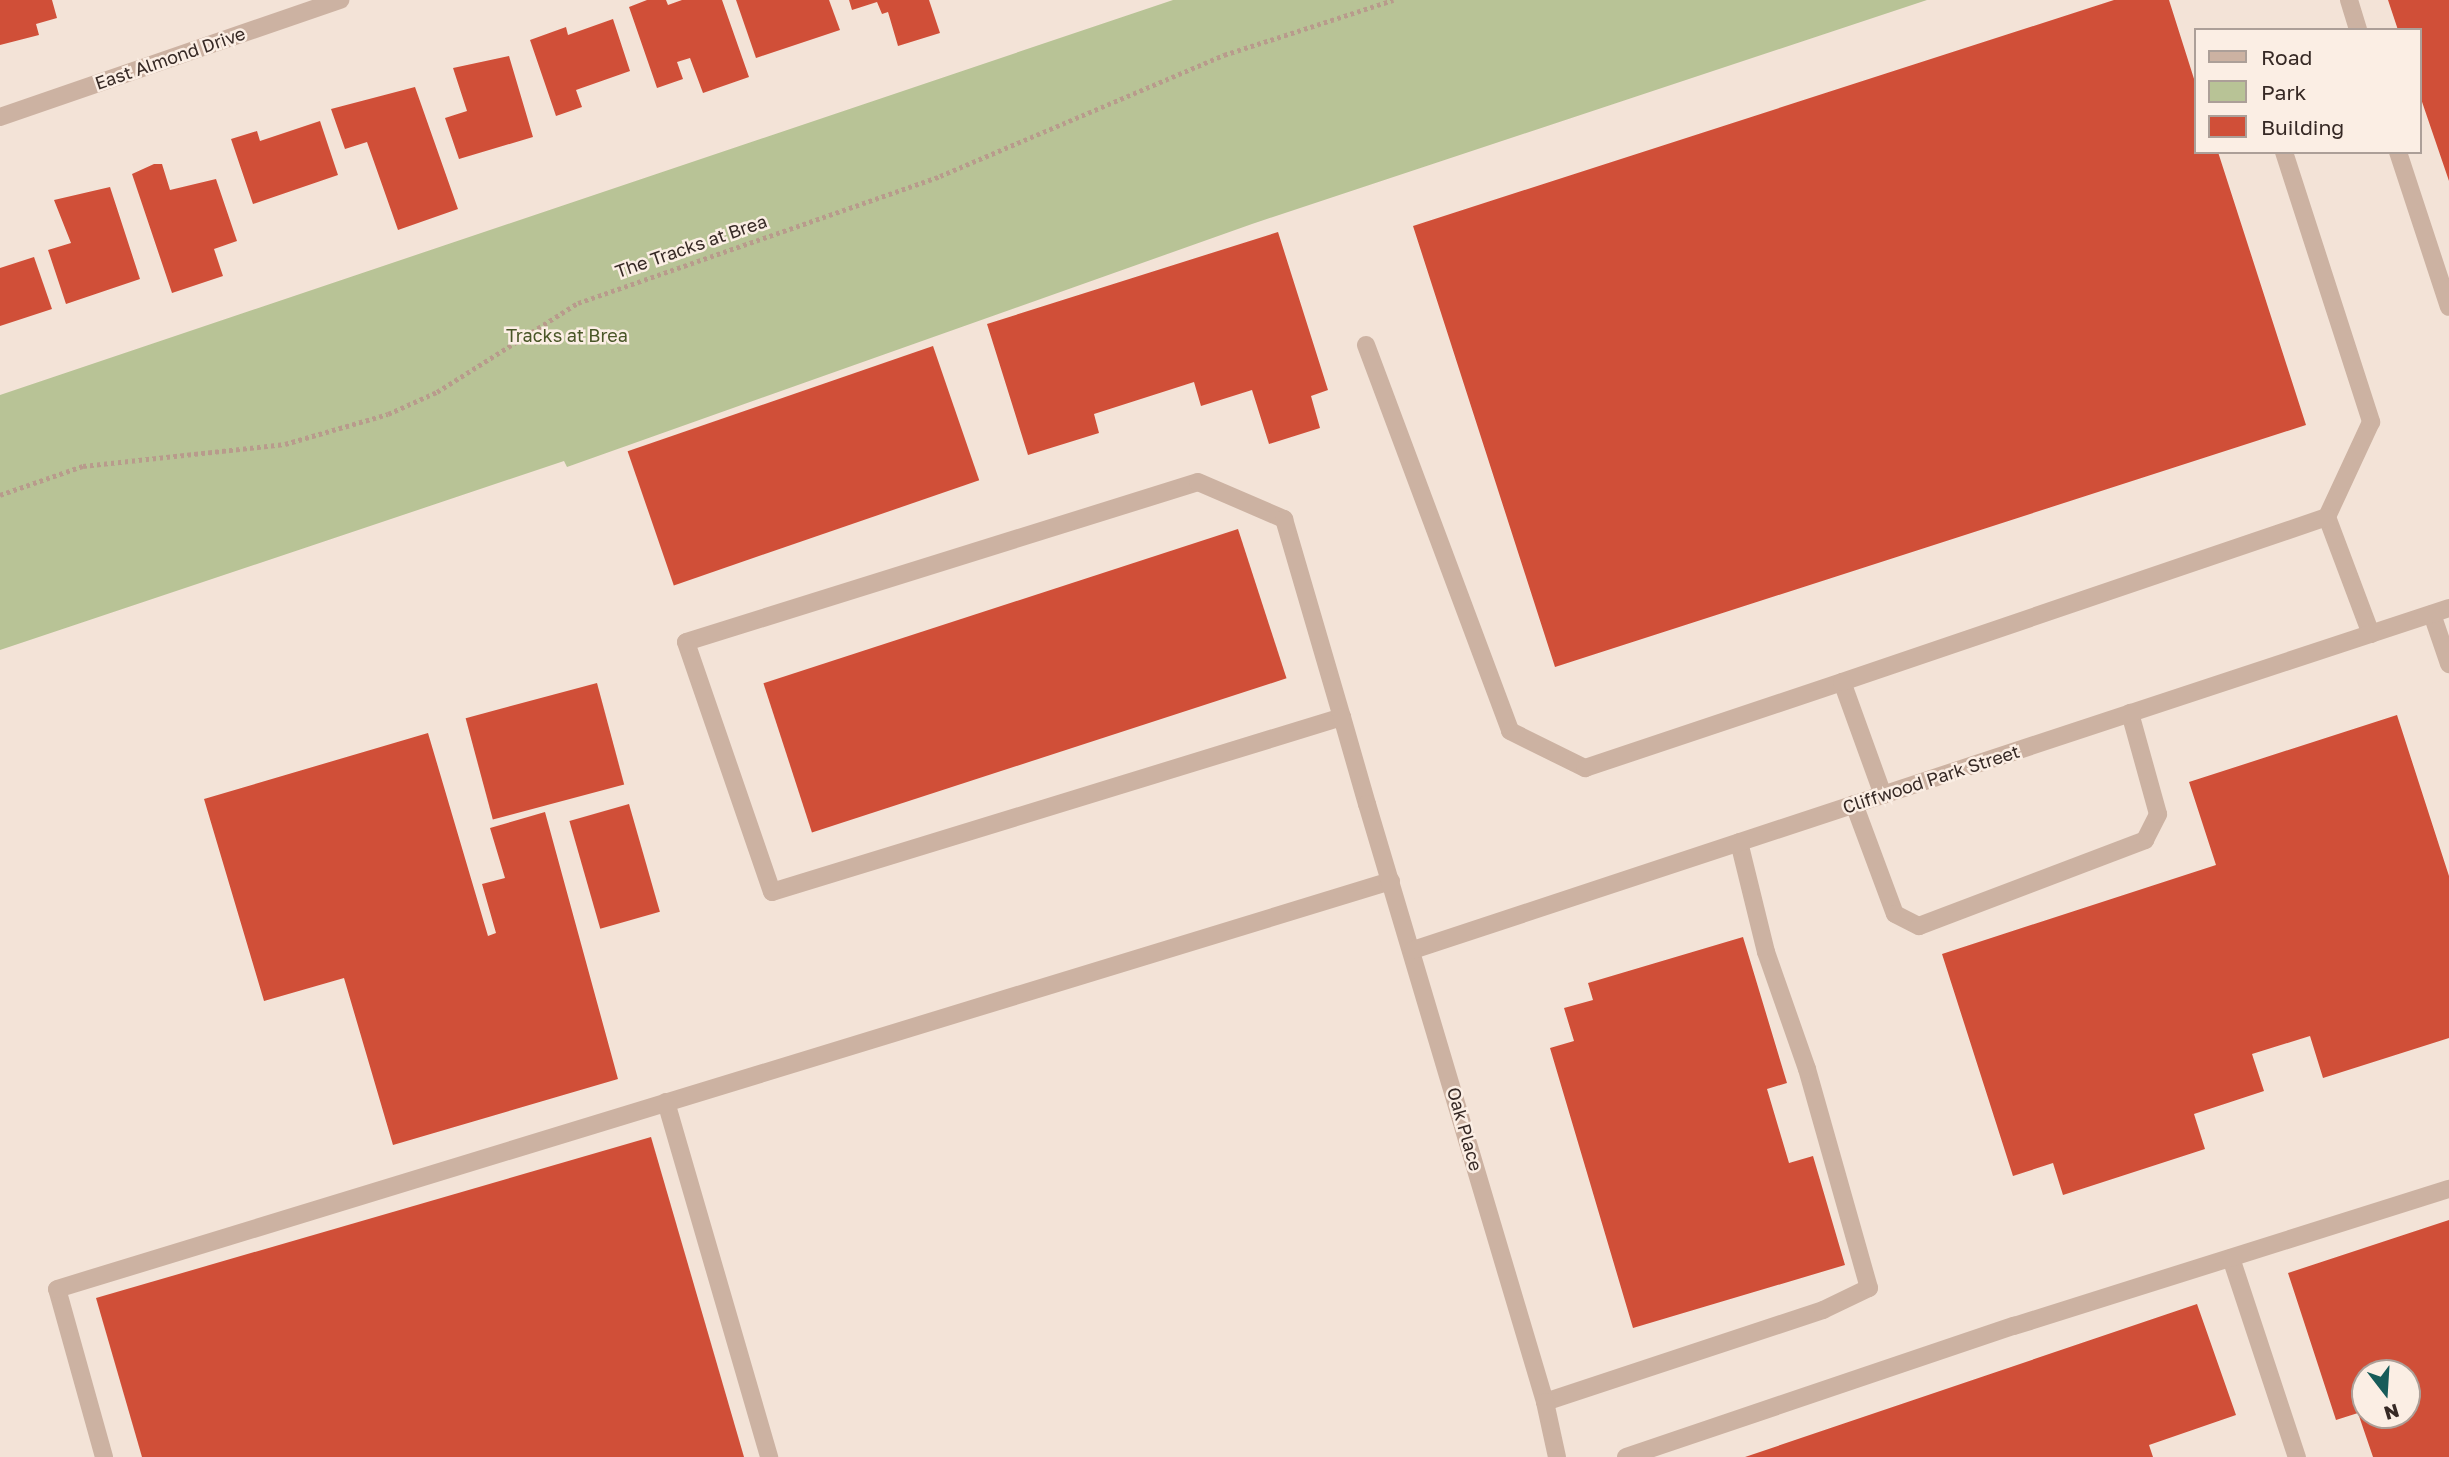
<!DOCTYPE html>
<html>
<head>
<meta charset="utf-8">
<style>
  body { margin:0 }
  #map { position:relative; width:2449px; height:1457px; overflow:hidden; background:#f3e3d7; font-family:"Golos Text",sans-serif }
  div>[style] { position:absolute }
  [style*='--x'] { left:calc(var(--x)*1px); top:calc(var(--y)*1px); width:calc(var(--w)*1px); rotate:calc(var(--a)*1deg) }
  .green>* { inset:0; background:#b8c396 }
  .building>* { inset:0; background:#d04f38; transform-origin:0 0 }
  .path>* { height:4.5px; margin-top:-2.25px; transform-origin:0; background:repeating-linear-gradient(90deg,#b89b8c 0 3.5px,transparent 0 7px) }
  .lane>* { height:18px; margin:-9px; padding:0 9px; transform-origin:9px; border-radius:9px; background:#ccb2a2 }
  .street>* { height:18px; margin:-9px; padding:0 9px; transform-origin:9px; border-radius:9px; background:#ccb2a2 }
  span { translate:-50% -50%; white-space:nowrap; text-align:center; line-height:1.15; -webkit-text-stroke:5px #fbeee4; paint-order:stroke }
  .street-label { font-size:18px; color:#362925 }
  .park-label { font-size:18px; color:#495627 }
  .legend { position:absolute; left:2194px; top:28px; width:228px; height:126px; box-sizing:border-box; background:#fbeee4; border:2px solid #ac9f98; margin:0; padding:9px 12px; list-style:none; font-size:21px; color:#362925 }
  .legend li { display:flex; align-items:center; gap:14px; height:35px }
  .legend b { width:35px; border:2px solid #ac9f98 }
  .north { position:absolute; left:2351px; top:1359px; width:70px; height:70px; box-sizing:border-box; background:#fbeee4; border:2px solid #ac9f98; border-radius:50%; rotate:163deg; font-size:19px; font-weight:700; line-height:28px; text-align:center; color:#362925 }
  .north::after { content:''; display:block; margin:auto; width:24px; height:32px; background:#175b59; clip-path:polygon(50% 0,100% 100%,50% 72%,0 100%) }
</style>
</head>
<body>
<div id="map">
  <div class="green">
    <i style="clip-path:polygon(1173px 0,1927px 0,1252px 224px,567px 467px,564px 461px,0 650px,0 395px)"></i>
  </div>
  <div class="building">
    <i style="clip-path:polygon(0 0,52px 0,57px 18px,36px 24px,39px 35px,0 45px)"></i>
    <i style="clip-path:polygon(647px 0,666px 0,668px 5px,682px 0,722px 0,749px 77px,703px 93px,690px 58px,677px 62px,683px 79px,657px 88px,629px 7px)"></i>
    <i style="clip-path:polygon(736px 0,829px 0,840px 30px,756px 58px)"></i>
    <i style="clip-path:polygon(849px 0,929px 0,940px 33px,898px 46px,888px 12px,882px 14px,877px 2px,852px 10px)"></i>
    <i style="clip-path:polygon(2114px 0,2169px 0,2195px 82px,2195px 152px,2218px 152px,2306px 425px,1555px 667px,1413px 226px)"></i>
    <i style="clip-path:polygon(2388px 0,2449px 0,2449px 181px,2419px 93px,2419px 30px,2398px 30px)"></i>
    <i style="clip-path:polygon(613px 19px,630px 71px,576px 90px,582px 107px,556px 116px,530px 40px,566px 27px,568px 35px)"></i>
    <i style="clip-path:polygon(509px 56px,533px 137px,459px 159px,445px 118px,467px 111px,453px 68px)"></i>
    <i style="clip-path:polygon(415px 87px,458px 209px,398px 230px,367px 142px,345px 149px,331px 109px)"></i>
    <i style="clip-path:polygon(320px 121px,338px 175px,253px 204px,231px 139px,257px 131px,260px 141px)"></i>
    <i style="clip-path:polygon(154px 164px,162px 164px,170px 190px,216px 179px,237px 241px,214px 249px,223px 276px,172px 293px,132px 174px)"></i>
    <i style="clip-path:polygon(110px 187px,140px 279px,66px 304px,48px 250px,71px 243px,54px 200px)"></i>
    <i style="clip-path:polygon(1278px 232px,1328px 390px,1311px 396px,1320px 428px,1269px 444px,1252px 390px,1201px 406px,1194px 382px,1094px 414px,1099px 433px,1028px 455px,987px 324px)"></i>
    <i style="clip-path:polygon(34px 257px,52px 309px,0 326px,0 268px)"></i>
    <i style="left:933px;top:346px;width:142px;height:323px;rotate:71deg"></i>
    <i style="left:1238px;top:529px;width:157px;height:499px;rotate:72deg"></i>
    <i style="left:597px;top:683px;width:105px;height:136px;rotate:75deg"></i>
    <i style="clip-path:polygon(2397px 715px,2449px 876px,2449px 1038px,2323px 1078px,2310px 1036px,2252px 1054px,2264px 1091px,2194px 1114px,2205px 1149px,2063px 1195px,2053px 1163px,2013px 1176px,1942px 954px,2216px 865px,2189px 782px)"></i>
    <i style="clip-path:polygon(428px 733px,488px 936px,496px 933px,482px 884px,505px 878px,490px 828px,545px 812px,618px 1079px,393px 1145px,344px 978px,264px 1001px,204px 799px)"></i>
    <i style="left:629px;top:804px;width:112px;height:62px;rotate:74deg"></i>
    <i style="clip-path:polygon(1743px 937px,1787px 1083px,1767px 1089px,1789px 1163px,1813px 1156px,1845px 1265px,1633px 1328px,1550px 1048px,1574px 1041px,1564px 1008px,1593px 1000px,1588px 983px)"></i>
    <i style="clip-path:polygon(651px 1137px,744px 1457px,142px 1457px,96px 1298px)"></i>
    <i style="clip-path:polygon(evenodd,2449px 1220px,2449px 1457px,2373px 1457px,2358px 1413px,2336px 1420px,2288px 1273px,2449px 1220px,2365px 1373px,2407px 1373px,2407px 1415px,2365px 1415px,2365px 1373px)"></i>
    <i style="clip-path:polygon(2197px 1304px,2236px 1415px,2149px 1445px,2153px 1457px,1745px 1457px)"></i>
  </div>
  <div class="path">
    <i style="--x:0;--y:495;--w:88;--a:-19.3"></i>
    <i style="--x:83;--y:466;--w:203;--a:-6.2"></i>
    <i style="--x:285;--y:444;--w:107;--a:-16.2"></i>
    <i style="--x:388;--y:414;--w:54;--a:-24.2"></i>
    <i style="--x:437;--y:392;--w:167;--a:-32.3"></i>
    <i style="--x:578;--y:303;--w:384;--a:-19.3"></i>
    <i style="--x:940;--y:176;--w:309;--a:-23.1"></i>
    <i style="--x:1224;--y:55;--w:178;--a:-18"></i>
  </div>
  <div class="lane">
    <i style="--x:2349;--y:0;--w:31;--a:73"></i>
    <i style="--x:2284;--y:152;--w:284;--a:72.1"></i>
    <i style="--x:2371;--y:422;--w:105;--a:114.9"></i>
    <i style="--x:2327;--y:517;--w:125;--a:69.4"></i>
    <i style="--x:2398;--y:152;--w:163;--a:71.8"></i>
    <i style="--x:1366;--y:345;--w:412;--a:69.5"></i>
    <i style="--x:1510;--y:731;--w:84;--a:26.3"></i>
    <i style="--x:1585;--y:768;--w:271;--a:-18.5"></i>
    <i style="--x:2432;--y:614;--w:53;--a:71.2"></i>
    <i style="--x:1342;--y:717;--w:596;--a:162.93"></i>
    <i style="--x:772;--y:892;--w:264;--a:-109"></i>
    <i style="--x:686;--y:642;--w:536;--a:-17.35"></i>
    <i style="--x:1198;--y:482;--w:94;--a:23.3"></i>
    <i style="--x:1284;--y:519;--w:206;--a:73.7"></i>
    <i style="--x:1342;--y:717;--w:91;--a:74"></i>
    <i style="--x:1883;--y:795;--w:120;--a:-109.9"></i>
    <i style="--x:1842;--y:682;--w:512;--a:-18.79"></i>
    <i style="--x:1854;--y:804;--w:117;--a:69.6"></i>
    <i style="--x:1895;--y:914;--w:27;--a:27"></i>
    <i style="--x:1919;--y:926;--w:242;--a:-20.8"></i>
    <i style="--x:2145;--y:840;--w:29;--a:-63"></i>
    <i style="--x:2158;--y:814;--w:105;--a:-105.5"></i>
    <i style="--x:666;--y:1102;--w:370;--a:73.8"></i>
    <i style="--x:2231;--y:1258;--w:210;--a:71.7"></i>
    <i style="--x:1545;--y:1402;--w:293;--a:-18.3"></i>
    <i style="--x:1823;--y:1310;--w:51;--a:-25.6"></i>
    <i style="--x:1869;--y:1288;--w:228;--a:-105.8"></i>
    <i style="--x:1807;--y:1069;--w:124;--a:-109.3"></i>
    <i style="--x:1766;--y:952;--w:113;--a:-103.8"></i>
    <i style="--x:104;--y:1457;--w:174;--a:-105.6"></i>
    <i style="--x:57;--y:1289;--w:1395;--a:-17.01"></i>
    <i style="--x:1626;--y:1457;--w:410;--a:-18.7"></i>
    <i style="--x:2014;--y:1326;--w:456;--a:-17.5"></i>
  </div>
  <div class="street">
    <i style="--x:0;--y:117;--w:360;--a:-19"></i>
    <i style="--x:1367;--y:804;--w:624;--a:73.42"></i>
    <i style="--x:1545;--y:1402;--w:56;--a:77.7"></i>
    <i style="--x:1413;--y:950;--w:1091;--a:-18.27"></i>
  </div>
  <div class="street-label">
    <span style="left:170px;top:58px;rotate:-19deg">East Almond Drive</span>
    <span style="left:691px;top:246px;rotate:-19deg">The Tracks at Brea</span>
    <span style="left:1931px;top:779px;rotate:-18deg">Cliffwood Park Street</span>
    <span style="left:1465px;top:1129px;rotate:74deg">Oak Place</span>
  </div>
  <div class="park-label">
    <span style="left:567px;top:335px">Tracks at Brea</span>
  </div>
  <ul class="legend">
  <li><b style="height:9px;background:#ccb2a2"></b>Road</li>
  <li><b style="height:19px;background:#b8c396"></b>Park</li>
  <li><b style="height:19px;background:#d04f38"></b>Building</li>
  </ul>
  <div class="north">N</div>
</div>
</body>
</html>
